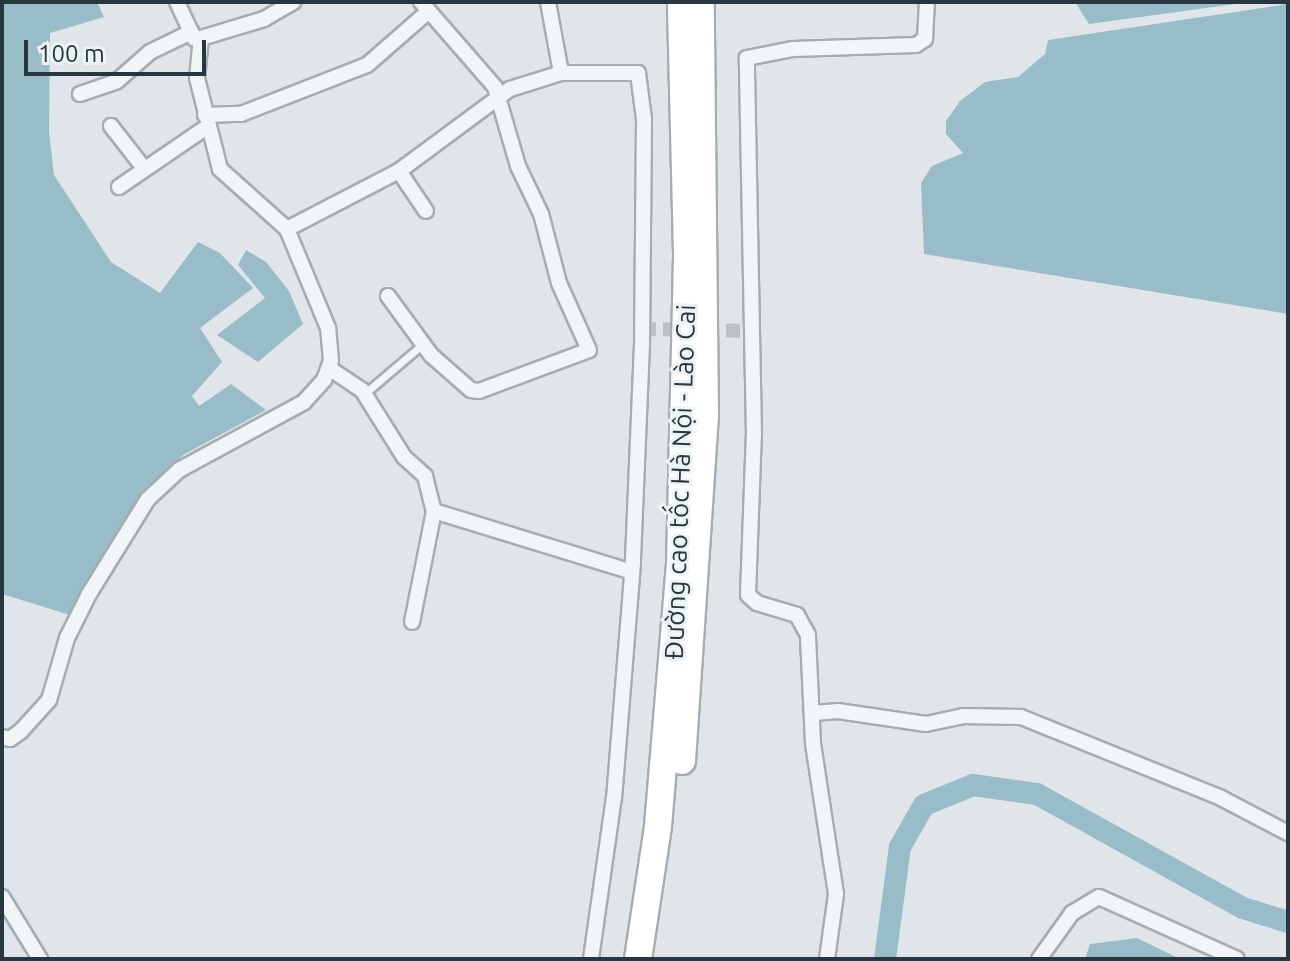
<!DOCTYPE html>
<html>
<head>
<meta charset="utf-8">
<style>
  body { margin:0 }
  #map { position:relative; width:1290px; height:961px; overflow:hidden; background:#dfe5e8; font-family:Ubuntu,sans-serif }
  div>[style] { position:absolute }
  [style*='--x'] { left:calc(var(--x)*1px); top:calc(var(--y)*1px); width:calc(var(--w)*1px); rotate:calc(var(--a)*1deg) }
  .water>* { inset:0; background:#99bcc9 }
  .river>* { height:22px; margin:-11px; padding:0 11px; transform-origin:11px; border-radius:11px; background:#99bcc9 }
  .street-tunnel>* { height:14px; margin-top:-7px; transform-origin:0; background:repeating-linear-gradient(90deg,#bac2c6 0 14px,transparent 0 21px) }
  .roads { filter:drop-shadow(2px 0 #a4adb2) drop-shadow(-2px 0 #a4adb2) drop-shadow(0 2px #a4adb2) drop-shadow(0 -2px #a4adb2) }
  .lane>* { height:7px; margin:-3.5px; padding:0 3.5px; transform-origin:3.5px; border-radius:3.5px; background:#f2f5f7 }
  .street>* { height:14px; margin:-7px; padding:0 7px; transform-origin:7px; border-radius:7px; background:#f2f5f7 }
  .highway>* { height:26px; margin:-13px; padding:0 13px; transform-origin:13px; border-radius:13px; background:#fff }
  span { translate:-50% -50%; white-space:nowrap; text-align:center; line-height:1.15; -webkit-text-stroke:6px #eef3f6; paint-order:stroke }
  .street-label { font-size:26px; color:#28363f }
  .frame { position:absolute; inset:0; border:4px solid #28363f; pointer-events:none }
  .scale { position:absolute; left:24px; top:40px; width:182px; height:36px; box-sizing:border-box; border:4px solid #28363f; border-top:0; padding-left:10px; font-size:24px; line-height:28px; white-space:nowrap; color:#28363f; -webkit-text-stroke:6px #eef3f6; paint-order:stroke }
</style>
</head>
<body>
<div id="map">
  <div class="water">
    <i style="clip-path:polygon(2px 2px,97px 2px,104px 17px,50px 33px,49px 132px,54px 175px,111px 262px,160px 293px,198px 242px,220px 253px,253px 288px,200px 328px,222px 362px,192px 396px,199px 406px,231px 384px,266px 410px,183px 455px,136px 505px,70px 615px,2px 594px)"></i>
    <i style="clip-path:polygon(1075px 2px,1250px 2px,1089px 24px)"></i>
    <i style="clip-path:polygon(1288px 4px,1288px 314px,924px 254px,921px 183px,932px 166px,963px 153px,946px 134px,946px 121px,960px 101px,985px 82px,1018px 77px,1045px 54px,1048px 40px)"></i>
    <i style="clip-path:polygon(246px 250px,266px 262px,289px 291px,303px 324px,258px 362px,217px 335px,265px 298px,238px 265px)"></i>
    <i style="clip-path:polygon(1137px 938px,1180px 959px,1085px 959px,1090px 944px)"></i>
  </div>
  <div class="river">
    <i style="--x:885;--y:959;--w:113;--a:-82.4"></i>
    <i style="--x:900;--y:847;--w:48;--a:-60.3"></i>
    <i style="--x:924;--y:805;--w:53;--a:-22.2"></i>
    <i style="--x:973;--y:785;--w:65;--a:8"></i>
    <i style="--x:1037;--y:794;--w:235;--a:29"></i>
    <i style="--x:1243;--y:908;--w:47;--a:17.3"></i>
  </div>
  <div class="street-tunnel">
    <i style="--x:642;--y:329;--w:111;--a:1"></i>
  </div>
  <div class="roads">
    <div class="lane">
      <i style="--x:364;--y:394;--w:77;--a:-40.3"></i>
    </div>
    <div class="street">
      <i style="--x:177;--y:2;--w:40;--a:65"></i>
      <i style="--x:548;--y:2;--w:72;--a:79.6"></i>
      <i style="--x:80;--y:94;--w:39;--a:-19"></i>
      <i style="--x:117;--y:81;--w:44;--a:-41.3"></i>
      <i style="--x:150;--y:52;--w:46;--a:-26"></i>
      <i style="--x:205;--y:115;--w:36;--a:-2"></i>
      <i style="--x:241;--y:114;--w:135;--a:-21.3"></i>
      <i style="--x:367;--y:65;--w:82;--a:-41.1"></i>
      <i style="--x:111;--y:126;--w:52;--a:52"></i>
      <i style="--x:399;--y:171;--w:48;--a:56"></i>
      <i style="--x:119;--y:187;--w:108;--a:-34.4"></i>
      <i style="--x:287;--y:229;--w:126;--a:-27.4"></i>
      <i style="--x:399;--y:171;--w:138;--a:-36.5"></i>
      <i style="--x:510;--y:89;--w:53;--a:-17.4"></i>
      <i style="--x:561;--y:73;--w:77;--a:0"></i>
      <i style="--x:638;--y:73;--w:46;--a:82.6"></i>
      <i style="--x:644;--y:119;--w:225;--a:90.5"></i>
      <i style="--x:642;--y:344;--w:219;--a:92.4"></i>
      <i style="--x:633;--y:563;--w:235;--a:94.6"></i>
      <i style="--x:614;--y:797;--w:164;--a:98.1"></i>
      <i style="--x:388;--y:296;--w:73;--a:53.9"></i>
      <i style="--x:431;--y:355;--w:53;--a:41.2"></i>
      <i style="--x:471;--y:390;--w:8;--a:7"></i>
      <i style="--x:479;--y:391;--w:117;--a:-20.4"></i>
      <i style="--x:589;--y:350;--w:73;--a:-114.1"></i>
      <i style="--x:559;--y:283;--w:71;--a:-104.6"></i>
      <i style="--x:541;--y:214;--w:53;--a:-115.6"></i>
      <i style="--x:518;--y:166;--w:82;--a:-106.2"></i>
      <i style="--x:495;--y:87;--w:113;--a:-131"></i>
      <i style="--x:329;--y:368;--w:40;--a:34"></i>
      <i style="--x:362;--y:390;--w:79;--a:57.9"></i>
      <i style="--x:404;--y:457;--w:28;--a:42"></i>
      <i style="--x:425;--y:476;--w:36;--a:76"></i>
      <i style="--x:434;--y:511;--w:113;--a:101.2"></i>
      <i style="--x:434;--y:511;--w:207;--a:17.1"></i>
      <i style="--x:814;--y:713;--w:24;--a:-5"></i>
      <i style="--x:838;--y:711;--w:89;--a:8.4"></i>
      <i style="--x:926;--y:724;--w:38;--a:-12"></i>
      <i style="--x:963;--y:716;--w:58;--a:1"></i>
      <i style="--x:1021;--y:717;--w:216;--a:22"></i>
      <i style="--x:1221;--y:798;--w:76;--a:27.6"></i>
      <i style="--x:2;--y:737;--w:8;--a:14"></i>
      <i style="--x:10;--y:739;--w:14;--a:-36"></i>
      <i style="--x:21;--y:731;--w:42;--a:-47.9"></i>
      <i style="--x:49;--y:700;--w:65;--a:-73.8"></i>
      <i style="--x:67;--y:638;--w:49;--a:-63.4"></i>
      <i style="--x:89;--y:594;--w:112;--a:-58.2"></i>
      <i style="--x:148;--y:499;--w:42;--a:-43.1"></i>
      <i style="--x:179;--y:470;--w:142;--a:-28.5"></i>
      <i style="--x:304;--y:402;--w:30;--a:-48"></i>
      <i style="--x:324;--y:380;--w:20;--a:-70"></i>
      <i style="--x:331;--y:361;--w:33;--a:-95"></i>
      <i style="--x:328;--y:328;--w:107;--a:-112.5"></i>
      <i style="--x:287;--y:229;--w:90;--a:-138.2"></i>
      <i style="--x:220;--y:169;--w:94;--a:-104.2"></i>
      <i style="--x:197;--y:78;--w:40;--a:-84.3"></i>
      <i style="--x:201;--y:38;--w:66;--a:-16.8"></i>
      <i style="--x:264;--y:19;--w:34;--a:-30"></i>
      <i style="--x:2;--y:897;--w:73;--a:58.5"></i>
      <i style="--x:827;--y:959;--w:66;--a:-82.1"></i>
      <i style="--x:836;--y:894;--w:153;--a:-98.7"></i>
      <i style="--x:813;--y:743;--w:108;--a:-92.7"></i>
      <i style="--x:808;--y:635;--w:23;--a:-119"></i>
      <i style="--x:797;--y:615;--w:42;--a:-163.3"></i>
      <i style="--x:757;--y:603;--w:12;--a:-138"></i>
      <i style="--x:748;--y:595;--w:160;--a:-87.9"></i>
      <i style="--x:754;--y:435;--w:377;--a:-91.1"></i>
      <i style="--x:747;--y:58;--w:47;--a:-11.1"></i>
      <i style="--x:793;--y:49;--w:123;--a:-1.9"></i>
      <i style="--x:916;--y:45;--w:11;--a:-34"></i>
      <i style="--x:925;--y:39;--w:37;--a:-87"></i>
      <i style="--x:1039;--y:959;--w:57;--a:-54.3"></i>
      <i style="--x:1072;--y:913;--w:31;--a:-31"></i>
      <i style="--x:1099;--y:897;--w:151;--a:24.2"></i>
    </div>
    <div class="highway">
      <i style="--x:682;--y:761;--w:347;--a:-86.2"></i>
      <i style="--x:705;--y:415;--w:413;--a:-90.6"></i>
      <i style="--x:638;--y:959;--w:134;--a:-81.4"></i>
      <i style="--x:658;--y:826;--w:261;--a:-85.2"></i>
      <i style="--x:680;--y:566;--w:313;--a:-88.7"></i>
      <i style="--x:687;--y:253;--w:251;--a:-91.4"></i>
    </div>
  </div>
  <div class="street-label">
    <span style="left:680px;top:482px;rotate:-88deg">Đường cao tốc Hà Nội - Lào Cai</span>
  </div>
  <div class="frame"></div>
  <div class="scale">100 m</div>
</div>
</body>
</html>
